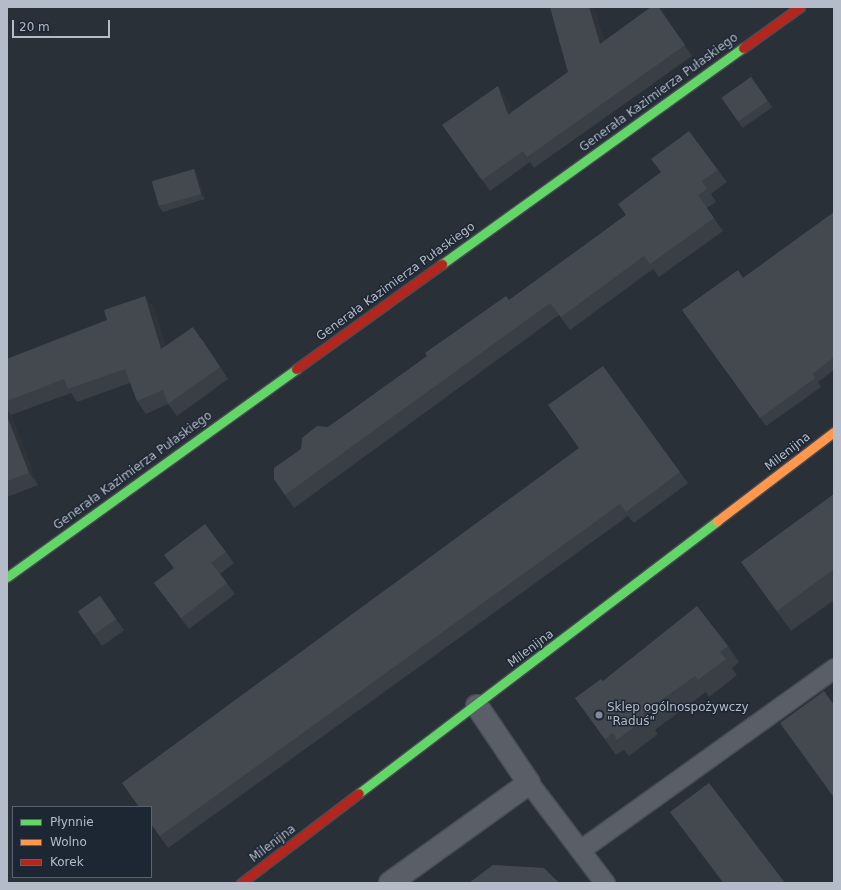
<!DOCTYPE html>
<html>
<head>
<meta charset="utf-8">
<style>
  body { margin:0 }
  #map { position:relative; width:841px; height:890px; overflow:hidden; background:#2a3038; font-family:"DejaVu Sans",sans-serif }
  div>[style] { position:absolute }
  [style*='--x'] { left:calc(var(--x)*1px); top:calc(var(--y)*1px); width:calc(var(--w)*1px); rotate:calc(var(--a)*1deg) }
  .roads { filter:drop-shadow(1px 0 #484c53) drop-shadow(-1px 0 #484c53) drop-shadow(0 1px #484c53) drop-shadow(0 -1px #484c53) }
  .lane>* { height:19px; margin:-9.5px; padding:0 9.5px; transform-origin:9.5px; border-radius:9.5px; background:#5a5e66 }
  .street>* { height:22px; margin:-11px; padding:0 11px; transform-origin:11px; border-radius:11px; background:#5a5e66 }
  .fast>* { height:9px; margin:-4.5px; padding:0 4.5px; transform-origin:4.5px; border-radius:4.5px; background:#63d668 }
  .slow>* { height:9px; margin:-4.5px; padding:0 4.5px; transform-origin:4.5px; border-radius:4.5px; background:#ff974d }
  .jam>* { height:9px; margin:-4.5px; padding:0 4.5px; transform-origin:4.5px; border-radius:4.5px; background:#b3261e }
  .wall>* { inset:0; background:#3a3f45; transform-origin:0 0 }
  .shaded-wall>* { inset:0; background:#303338 }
  .building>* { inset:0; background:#444950; transform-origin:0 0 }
  .dots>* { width:11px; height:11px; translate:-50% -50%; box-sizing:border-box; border:2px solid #1d2633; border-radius:50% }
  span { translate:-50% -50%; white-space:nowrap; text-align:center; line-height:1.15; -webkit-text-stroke:3px #1d2633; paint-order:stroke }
  .street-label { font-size:12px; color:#b4bcc9 }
  .poi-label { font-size:12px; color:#b4bcc9 }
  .left { translate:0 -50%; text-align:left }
  .frame { position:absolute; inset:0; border:8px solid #b4bcc9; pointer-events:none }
  .legend { position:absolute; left:12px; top:806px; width:140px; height:72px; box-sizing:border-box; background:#1d2633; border:1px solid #59626f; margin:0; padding:5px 7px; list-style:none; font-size:12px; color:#b4bcc9 }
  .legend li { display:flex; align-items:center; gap:8px; height:20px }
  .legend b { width:20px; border:1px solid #59626f }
  .scale { position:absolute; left:12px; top:20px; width:98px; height:18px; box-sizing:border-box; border:2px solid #b4bcc9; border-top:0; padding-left:5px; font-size:12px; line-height:14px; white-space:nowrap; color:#b4bcc9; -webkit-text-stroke:3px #1d2633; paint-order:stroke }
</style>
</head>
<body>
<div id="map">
  <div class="roads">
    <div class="lane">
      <i style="--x:529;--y:783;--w:126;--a:52.8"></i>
      <i style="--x:580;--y:850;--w:312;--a:-35.6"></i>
    </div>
    <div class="street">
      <i style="--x:390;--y:883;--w:171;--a:-35.7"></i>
      <i style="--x:529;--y:783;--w:93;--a:-124"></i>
    </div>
    <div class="fast">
      <i style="--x:442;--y:264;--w:370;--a:-35.7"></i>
      <i style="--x:7;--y:577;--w:356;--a:-35.7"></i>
      <i style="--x:359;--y:793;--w:450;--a:-37.2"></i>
    </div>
    <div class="slow">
      <i style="--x:717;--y:521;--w:147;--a:-37.3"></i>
    </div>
    <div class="jam">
      <i style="--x:743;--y:48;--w:70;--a:-35.7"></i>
      <i style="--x:296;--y:369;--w:180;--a:-35.7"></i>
      <i style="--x:241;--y:883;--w:148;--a:-37.3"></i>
    </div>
  </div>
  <div class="wall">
    <i style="clip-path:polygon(550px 7px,594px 7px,604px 41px,659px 7px,692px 56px,534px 168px,530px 162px,490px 191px,442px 125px,506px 97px,511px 112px,568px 72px)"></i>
    <i style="left:751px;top:77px;width:37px;height:36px;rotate:55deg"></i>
    <i style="clip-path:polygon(718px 170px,727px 182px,711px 194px,716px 202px,707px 208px,723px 231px,659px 277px,653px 269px,570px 330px,559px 315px,294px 508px,274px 479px,301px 449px,328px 427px,509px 300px,626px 215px)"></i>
    <i style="clip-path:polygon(198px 175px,205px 199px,163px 212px,159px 207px)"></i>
    <i style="clip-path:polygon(834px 212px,834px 370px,818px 382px,821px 387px,766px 426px,682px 310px,743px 278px)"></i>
    <i style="clip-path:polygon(145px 296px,154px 308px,165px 346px,202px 339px,228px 379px,177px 416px,168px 404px,146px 414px,137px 401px,130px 383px,77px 402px,71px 393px,11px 415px,38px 485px,7px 497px,7px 359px,107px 320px)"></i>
    <i style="clip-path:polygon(579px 448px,680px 472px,688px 483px,634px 523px,628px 516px,168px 848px,151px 824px)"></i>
    <i style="clip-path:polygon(834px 494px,834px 600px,791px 631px,741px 562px)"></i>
    <i style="clip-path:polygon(226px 552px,234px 563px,220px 574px,235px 594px,189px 629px,154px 583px,174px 568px,164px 555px)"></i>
    <i style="left:100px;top:596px;width:42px;height:27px;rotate:55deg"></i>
    <i style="clip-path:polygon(728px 646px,739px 662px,732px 668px,737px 675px,709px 697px,706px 692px,655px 730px,658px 734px,629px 756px,624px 750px,616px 755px,575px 698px)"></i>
    <i style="clip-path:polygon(834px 705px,834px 798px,780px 723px)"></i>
    <i style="clip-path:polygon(670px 812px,785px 883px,723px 883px,682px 828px)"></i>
  </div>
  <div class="shaded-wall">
    <i style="clip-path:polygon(589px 7px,594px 7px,608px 55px,600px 44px)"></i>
    <i style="clip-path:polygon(498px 86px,506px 97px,516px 126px,508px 115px)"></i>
    <i style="clip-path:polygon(194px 169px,198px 175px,205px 199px,201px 194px)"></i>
    <i style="clip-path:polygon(145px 296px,154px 308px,169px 362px,161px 349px)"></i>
    <i style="clip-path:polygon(7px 410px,11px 415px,38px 485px,29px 473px,7px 416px)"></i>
  </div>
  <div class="building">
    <i style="clip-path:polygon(550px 7px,589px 7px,600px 44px,651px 7px,658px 7px,685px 45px,527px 157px,523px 151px,482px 180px,442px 125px,498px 86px,508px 115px,568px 72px)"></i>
    <i style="left:751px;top:77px;width:29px;height:36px;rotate:55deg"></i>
    <i style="clip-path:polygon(689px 131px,718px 170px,702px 181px,707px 189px,698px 195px,714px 218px,650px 264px,644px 256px,561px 317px,550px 303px,285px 495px,274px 479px,274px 468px,301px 449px,302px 438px,317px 426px,328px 427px,427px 356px,425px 353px,506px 296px,509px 300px,626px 215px,618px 204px,661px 172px,651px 159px)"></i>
    <i style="left:194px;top:169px;width:26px;height:44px;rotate:74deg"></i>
    <i style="clip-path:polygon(834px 212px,834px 357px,812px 374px,815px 378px,760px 418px,682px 310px,738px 270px,743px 278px)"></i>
    <i style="clip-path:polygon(145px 296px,161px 349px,193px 327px,220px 367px,168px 404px,163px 390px,137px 401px,125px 369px,68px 389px,64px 379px,7px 401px,7px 359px,107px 320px,104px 310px)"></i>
    <i style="clip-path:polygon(603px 366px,680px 472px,626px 512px,620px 504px,160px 836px,151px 824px,151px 807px,139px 807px,122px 783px,579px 448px,548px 405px)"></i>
    <i style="clip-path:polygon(7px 416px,29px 473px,7px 481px)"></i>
    <i style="clip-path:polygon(834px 494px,834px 569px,777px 611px,741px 562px)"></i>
    <i style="clip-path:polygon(205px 524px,226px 552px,211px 563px,227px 583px,181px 618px,154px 583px,174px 568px,164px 555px)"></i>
    <i style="left:100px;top:596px;width:28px;height:27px;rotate:55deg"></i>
    <i style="clip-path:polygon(697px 606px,728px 646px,720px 652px,726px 659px,698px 680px,695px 676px,643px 713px,646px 718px,617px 740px,613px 733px,605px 739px,575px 698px,601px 679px,603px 681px)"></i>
    <i style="clip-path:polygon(824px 691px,834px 705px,834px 797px,780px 723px)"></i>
    <i style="clip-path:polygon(709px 783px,785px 883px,724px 883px,670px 812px)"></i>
    <i style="clip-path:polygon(493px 865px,544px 868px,559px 883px,469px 883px)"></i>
  </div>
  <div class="dots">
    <i style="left:599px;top:715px;background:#848b96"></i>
  </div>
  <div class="street-label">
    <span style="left:659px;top:93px;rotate:-36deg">Generała Kazimierza Pułaskiego</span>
    <span style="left:396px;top:282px;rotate:-36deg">Generała Kazimierza Pułaskiego</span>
    <span style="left:788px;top:452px;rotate:-38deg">Milenijna</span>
    <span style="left:133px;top:471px;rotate:-36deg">Generała Kazimierza Pułaskiego</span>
    <span style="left:531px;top:649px;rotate:-37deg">Milenijna</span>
    <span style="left:273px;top:844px;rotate:-37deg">Milenijna</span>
  </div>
  <div class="poi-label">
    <span class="left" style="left:607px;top:715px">Sklep ogólnospożywczy<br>"Raduś"</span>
  </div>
  <div class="frame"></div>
  <ul class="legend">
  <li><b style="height:5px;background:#63d668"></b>Płynnie</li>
  <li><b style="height:5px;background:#ff974d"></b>Wolno</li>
  <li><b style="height:5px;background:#b3261e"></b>Korek</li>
  </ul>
  <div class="scale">20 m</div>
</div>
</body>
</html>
